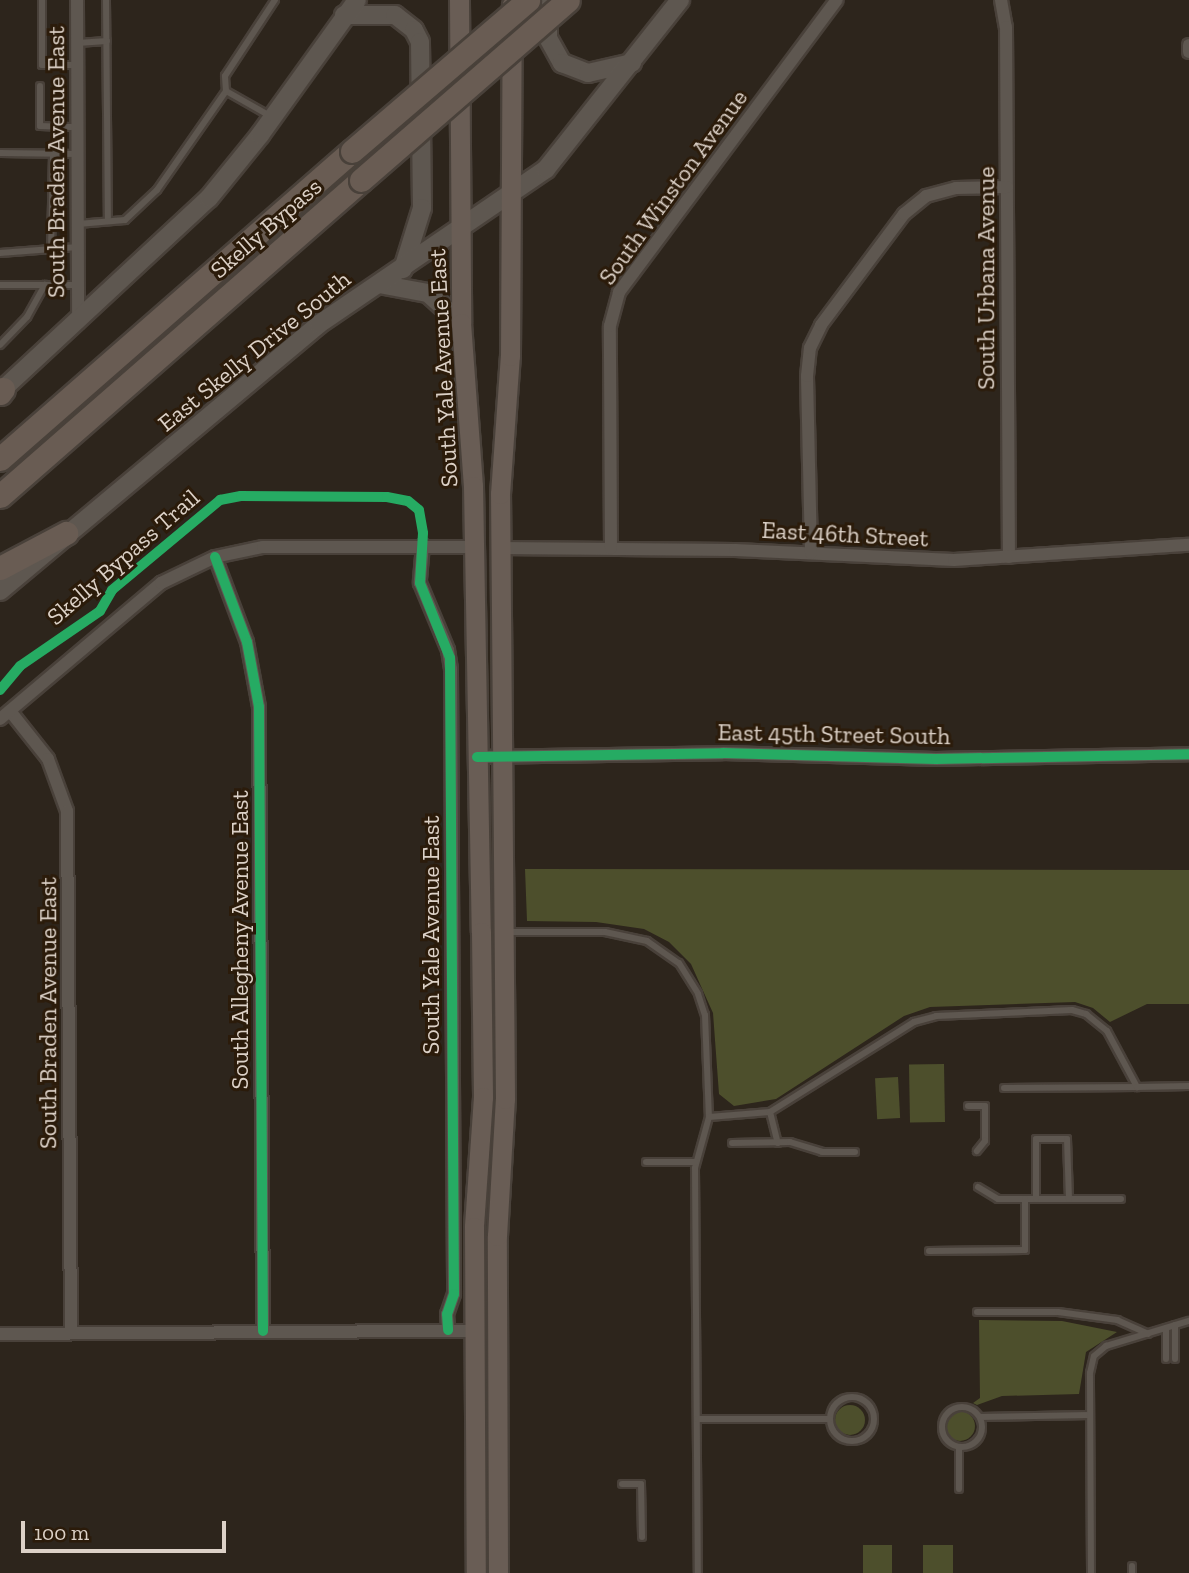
<!DOCTYPE html>
<html>
<head>
<meta charset="utf-8">
<style>
  body { margin:0 }
  #map { position:relative; width:1189px; height:1573px; overflow:hidden; background:#2d251c; font-family:"Zilla Slab",serif }
  div>[style] { position:absolute }
  [style*='--x'] { left:calc(var(--x)*1px); top:calc(var(--y)*1px); width:calc(var(--w)*1px); rotate:calc(var(--a)*1deg) }
  .green>* { inset:0; background:#4d4f2c; transform-origin:0 0 }
  .round { border-radius:50% }
  .roads { filter:drop-shadow(2px 0 #49413a) drop-shadow(-2px 0 #49413a) drop-shadow(0 2px #49413a) drop-shadow(0 -2px #49413a) }
  .lane>* { height:6px; margin:-3px; padding:0 3px; transform-origin:3px; border-radius:3px; background:#5e5750 }
  .lane>.ring { margin:-3px; padding:0; box-sizing:content-box; background:none; border:6px solid #5e5750; border-radius:50% }
  .street>* { height:12px; margin:-6px; padding:0 6px; transform-origin:6px; border-radius:6px; background:#5e5750 }
  .secondary>* { height:18px; margin:-9px; padding:0 9px; transform-origin:9px; border-radius:9px; background:#5e5750 }
  .primary>* { height:19px; margin:-9.5px; padding:0 9.5px; transform-origin:9.5px; border-radius:9.5px; background:#695d55 }
  .highway>* { height:23px; margin:-11.5px; padding:0 11.5px; transform-origin:11.5px; border-radius:11.5px; background:#695c53 }
  .bridges { filter:drop-shadow(2px 0 #49413a) drop-shadow(-2px 0 #49413a) drop-shadow(0 2px #49413a) drop-shadow(0 -2px #49413a) }
  .highway-bridge>* { height:23px; margin:-11.5px; padding:0 11.5px; transform-origin:11.5px; border-radius:11.5px; background:#695c53 }
  .cycleway>* { height:10px; margin:-5px; padding:0 5px; transform-origin:5px; border-radius:5px; background:#26ab63 }
  span { translate:-50% -50%; white-space:nowrap; text-align:center; line-height:1.15; -webkit-text-stroke:6px #2b1b0a; paint-order:stroke }
  .street-label { font-size:24px; color:#dcd1c7 }
  .scale { position:absolute; left:21px; top:1521px; width:205px; height:32px; box-sizing:border-box; border:4px solid #dcd1c7; border-top:0; padding-left:9px; font-size:21px; line-height:24px; white-space:nowrap; color:#dcd1c7; -webkit-text-stroke:5px #2b1b0a; paint-order:stroke }
</style>
</head>
<body>
<div id="map">
  <div class="green">
    <i style="clip-path:polygon(525px 869px,1189px 870px,1189px 1004px,1147px 1004px,1110px 1022px,1093px 1008px,1075px 1002px,930px 1007px,904px 1016px,776px 1099px,734px 1106px,719px 1094px,713px 1013px,691px 964px,669px 942px,644px 929px,596px 922px,527px 921px)"></i>
    <i style="left:944px;top:1064px;width:58px;height:35px;rotate:89deg"></i>
    <i style="left:898px;top:1077px;width:41px;height:23px;rotate:87deg"></i>
    <i style="clip-path:polygon(979px 1320px,1062px 1321px,1117px 1332px,1086px 1352px,1079px 1394px,1002px 1396px,977px 1405px,973px 1403px,980px 1398px)"></i>
    <i class="round" style="left:835px;top:1405px;width:30px;height:30px"></i>
    <i class="round" style="left:945px;top:1411px;width:30px;height:30px"></i>
    <i style="left:863px;top:1545px;width:29px;height:28px"></i>
    <i style="left:923px;top:1545px;width:30px;height:28px"></i>
  </div>
  <div class="roads">
    <div class="lane">
      <i style="--x:42;--y:0;--w:65;--a:90"></i>
      <i style="--x:42;--y:65;--w:35;--a:0"></i>
      <i style="--x:106;--y:0;--w:218;--a:89.5"></i>
      <i style="--x:77;--y:43;--w:30;--a:-4"></i>
      <i style="--x:40;--y:86;--w:40;--a:90"></i>
      <i style="--x:40;--y:126;--w:38;--a:2"></i>
      <i style="--x:226;--y:91;--w:51;--a:29.6"></i>
      <i style="--x:0;--y:153;--w:77;--a:0.7"></i>
      <i style="--x:78;--y:224;--w:47;--a:-4.9"></i>
      <i style="--x:125;--y:220;--w:44;--a:-43.2"></i>
      <i style="--x:157;--y:190;--w:121;--a:-55.1"></i>
      <i style="--x:226;--y:91;--w:15;--a:-94"></i>
      <i style="--x:225;--y:76;--w:91;--a:-56.7"></i>
      <i style="--x:51;--y:250;--w:97;--a:-88.8"></i>
      <i style="--x:0;--y:253;--w:78;--a:-4.4"></i>
      <i style="--x:0;--y:285;--w:78;--a:0"></i>
      <i style="--x:0;--y:345;--w:39;--a:-46"></i>
      <i style="--x:27;--y:317;--w:37;--a:-61"></i>
      <i style="--x:506;--y:932;--w:99;--a:0"></i>
      <i style="--x:605;--y:932;--w:43;--a:12.1"></i>
      <i style="--x:647;--y:941;--w:39;--a:35"></i>
      <i style="--x:679;--y:963;--w:36;--a:58"></i>
      <i style="--x:698;--y:994;--w:22;--a:72"></i>
      <i style="--x:705;--y:1015;--w:102;--a:87.8"></i>
      <i style="--x:709;--y:1117;--w:53;--a:105.4"></i>
      <i style="--x:695;--y:1168;--w:405;--a:89.6"></i>
      <i style="--x:1004;--y:1088;--w:133;--a:-0.4"></i>
      <i style="--x:968;--y:1106;--w:17;--a:0"></i>
      <i style="--x:985;--y:1106;--w:35;--a:90"></i>
      <i style="--x:985;--y:1141;--w:13;--a:129"></i>
      <i style="--x:770;--y:1112;--w:32;--a:76"></i>
      <i style="--x:709;--y:1117;--w:61;--a:-4.7"></i>
      <i style="--x:770;--y:1112;--w:170;--a:-32"></i>
      <i style="--x:914;--y:1022;--w:23;--a:-15"></i>
      <i style="--x:936;--y:1016;--w:136;--a:-2.5"></i>
      <i style="--x:1072;--y:1010;--w:15;--a:16"></i>
      <i style="--x:1086;--y:1014;--w:27;--a:39"></i>
      <i style="--x:1107;--y:1031;--w:64;--a:61.8"></i>
      <i style="--x:1137;--y:1087;--w:52;--a:-1.1"></i>
      <i style="--x:732;--y:1143;--w:58;--a:-1"></i>
      <i style="--x:790;--y:1142;--w:34;--a:17"></i>
      <i style="--x:822;--y:1152;--w:33;--a:0"></i>
      <i style="--x:646;--y:1162;--w:50;--a:0"></i>
      <i style="--x:978;--y:1187;--w:23;--a:31"></i>
      <i style="--x:998;--y:1199;--w:123;--a:0"></i>
      <i style="--x:1036;--y:1199;--w:60;--a:-90"></i>
      <i style="--x:1036;--y:1139;--w:31;--a:0"></i>
      <i style="--x:1067;--y:1139;--w:60;--a:88.1"></i>
      <i style="--x:929;--y:1251;--w:96;--a:-0.6"></i>
      <i style="--x:1025;--y:1250;--w:51;--a:-90"></i>
      <i style="--x:977;--y:1312;--w:81;--a:0"></i>
      <i style="--x:1058;--y:1312;--w:60;--a:7.7"></i>
      <i style="--x:1117;--y:1320;--w:34;--a:24"></i>
      <i style="--x:1166;--y:1359;--w:31;--a:-90"></i>
      <i style="--x:1175;--y:1359;--w:34;--a:-90"></i>
      <i class="ring" style="left:830px;top:1397px;width:38px;height:38px"></i>
      <i class="ring" style="left:942px;top:1407px;width:34px;height:34px"></i>
      <i style="--x:980;--y:1417;--w:110;--a:-1"></i>
      <i style="--x:697;--y:1419;--w:133;--a:0"></i>
      <i style="--x:959;--y:1447;--w:42;--a:90"></i>
      <i style="--x:622;--y:1484;--w:19;--a:0"></i>
      <i style="--x:641;--y:1484;--w:53;--a:88.9"></i>
      <i style="--x:1132;--y:1566;--w:7;--a:90"></i>
      <i style="--x:1091;--y:1573;--w:200;--a:-90.3"></i>
      <i style="--x:1090;--y:1373;--w:17;--a:-77"></i>
      <i style="--x:1094;--y:1356;--w:16;--a:-40"></i>
      <i style="--x:1106;--y:1346;--w:87;--a:-16.8"></i>
    </div>
    <div class="street">
      <i style="--x:77;--y:0;--w:323;--a:89.8"></i>
      <i style="--x:1001;--y:0;--w:27;--a:80"></i>
      <i style="--x:1006;--y:27;--w:530;--a:89.68"></i>
      <i style="--x:1189;--y:45;--w:7;--a:90"></i>
      <i style="--x:423;--y:545;--w:38;--a:95"></i>
      <i style="--x:420;--y:583;--w:73;--a:67.3"></i>
      <i style="--x:448;--y:650;--w:19;--a:81"></i>
      <i style="--x:451;--y:669;--w:625;--a:89.72"></i>
      <i style="--x:454;--y:1294;--w:21;--a:109"></i>
      <i style="--x:447;--y:1314;--w:16;--a:86"></i>
      <i style="--x:499;--y:548;--w:236;--a:0.5"></i>
      <i style="--x:735;--y:550;--w:219;--a:2.6"></i>
      <i style="--x:954;--y:560;--w:235;--a:-3.7"></i>
      <i style="--x:611;--y:548;--w:222;--a:-90.3"></i>
      <i style="--x:610;--y:326;--w:35;--a:-75"></i>
      <i style="--x:619;--y:292;--w:364;--a:-53.3"></i>
      <i style="--x:811;--y:553;--w:177;--a:-91.3"></i>
      <i style="--x:807;--y:376;--w:28;--a:-84"></i>
      <i style="--x:810;--y:348;--w:25;--a:-64"></i>
      <i style="--x:821;--y:325;--w:139;--a:-53.2"></i>
      <i style="--x:904;--y:214;--w:28;--a:-39"></i>
      <i style="--x:926;--y:196;--w:31;--a:-15"></i>
      <i style="--x:956;--y:188;--w:51;--a:-1.1"></i>
      <i style="--x:215;--y:557;--w:91;--a:69.4"></i>
      <i style="--x:247;--y:642;--w:66;--a:79.5"></i>
      <i style="--x:259;--y:707;--w:624;--a:89.63"></i>
      <i style="--x:10;--y:711;--w:61;--a:51.6"></i>
      <i style="--x:48;--y:759;--w:55;--a:69.9"></i>
      <i style="--x:67;--y:811;--w:521;--a:89.56"></i>
      <i style="--x:0;--y:719;--w:211;--a:-40.2"></i>
      <i style="--x:161;--y:583;--w:60;--a:-25.7"></i>
      <i style="--x:215;--y:557;--w:49;--a:-11.8"></i>
      <i style="--x:263;--y:547;--w:211;--a:0"></i>
      <i style="--x:477;--y:757;--w:246;--a:-0.9"></i>
      <i style="--x:723;--y:753;--w:213;--a:1.6"></i>
      <i style="--x:936;--y:759;--w:253;--a:-1.1"></i>
      <i style="--x:0;--y:1334;--w:475;--a:-0.4"></i>
    </div>
    <div class="secondary">
      <i style="--x:548;--y:0;--w:38;--a:90"></i>
      <i style="--x:548;--y:38;--w:29;--a:61"></i>
      <i style="--x:562;--y:63;--w:28;--a:21"></i>
      <i style="--x:588;--y:73;--w:45;--a:-12.8"></i>
      <i style="--x:344;--y:15;--w:51;--a:0"></i>
      <i style="--x:395;--y:15;--w:24;--a:38"></i>
      <i style="--x:414;--y:30;--w:13;--a:63"></i>
      <i style="--x:420;--y:42;--w:166;--a:89.3"></i>
      <i style="--x:422;--y:208;--w:64;--a:107.3"></i>
      <i style="--x:379;--y:284;--w:50;--a:10.4"></i>
      <i style="--x:428;--y:293;--w:45;--a:42.3"></i>
      <i style="--x:0;--y:392;--w:285;--a:-42.9"></i>
      <i style="--x:209;--y:198;--w:81;--a:-51"></i>
      <i style="--x:260;--y:135;--w:166;--a:-54.3"></i>
      <i style="--x:0;--y:591;--w:416;--a:-39.9"></i>
      <i style="--x:319;--y:324;--w:275;--a:-34.3"></i>
      <i style="--x:546;--y:169;--w:216;--a:-51.6"></i>
    </div>
    <div class="primary">
      <i style="--x:459;--y:0;--w:323;--a:89.6"></i>
      <i style="--x:461;--y:323;--w:163;--a:85.8"></i>
      <i style="--x:473;--y:486;--w:446;--a:89"></i>
      <i style="--x:481;--y:932;--w:165;--a:89.3"></i>
      <i style="--x:483;--y:1097;--w:130;--a:94"></i>
      <i style="--x:474;--y:1227;--w:346;--a:89.7"></i>
      <i style="--x:498;--y:1573;--w:337;--a:-90.2"></i>
      <i style="--x:497;--y:1236;--w:137;--a:-86.7"></i>
      <i style="--x:505;--y:1099;--w:605;--a:-90.47"></i>
      <i style="--x:500;--y:494;--w:138;--a:-85.9"></i>
      <i style="--x:510;--y:356;--w:351;--a:-89.7"></i>
    </div>
    <div class="highway">
      <i style="--x:0;--y:393;--w:5;--a:-53"></i>
      <i style="--x:0;--y:459;--w:468;--a:-41.2"></i>
      <i style="--x:0;--y:496;--w:480;--a:-41.2"></i>
      <i style="--x:0;--y:568;--w:75;--a:-27.9"></i>
    </div>
  </div>
  <div class="bridges">
    <div class="highway-bridge">
      <i style="--x:352;--y:151;--w:232;--a:-40.6"></i>
      <i style="--x:361;--y:180;--w:274;--a:-41"></i>
    </div>
  </div>
  <div class="cycleway">
    <i style="--x:215;--y:557;--w:91;--a:69.4"></i>
    <i style="--x:247;--y:642;--w:66;--a:79.5"></i>
    <i style="--x:259;--y:707;--w:624;--a:89.63"></i>
    <i style="--x:0;--y:690;--w:31;--a:-50"></i>
    <i style="--x:20;--y:666;--w:97;--a:-34.5"></i>
    <i style="--x:100;--y:611;--w:24;--a:-60"></i>
    <i style="--x:112;--y:590;--w:141;--a:-39.8"></i>
    <i style="--x:220;--y:500;--w:21;--a:-11"></i>
    <i style="--x:241;--y:496;--w:146;--a:0.4"></i>
    <i style="--x:387;--y:497;--w:21;--a:11"></i>
    <i style="--x:408;--y:501;--w:14;--a:39"></i>
    <i style="--x:419;--y:510;--w:23;--a:80"></i>
    <i style="--x:423;--y:533;--w:50;--a:93.4"></i>
    <i style="--x:420;--y:583;--w:81;--a:68.2"></i>
    <i style="--x:450;--y:658;--w:636;--a:89.64"></i>
    <i style="--x:454;--y:1294;--w:21;--a:109"></i>
    <i style="--x:447;--y:1314;--w:16;--a:86"></i>
    <i style="--x:477;--y:757;--w:246;--a:-0.9"></i>
    <i style="--x:723;--y:753;--w:213;--a:1.6"></i>
    <i style="--x:936;--y:759;--w:253;--a:-1.1"></i>
  </div>
  <div class="street-label">
    <span style="left:56px;top:162px;rotate:-90deg">South Braden Avenue East</span>
    <span style="left:673px;top:187px;rotate:-54deg">South Winston Avenue</span>
    <span style="left:266px;top:228px;rotate:-41deg">Skelly Bypass</span>
    <span style="left:986px;top:278px;rotate:-90deg">South Urbana Avenue</span>
    <span style="left:254px;top:351px;rotate:-39deg">East Skelly Drive South</span>
    <span style="left:443px;top:368px;rotate:-93deg">South Yale Avenue East</span>
    <span style="left:845px;top:534px;rotate:3deg">East 46th Street</span>
    <span style="left:123px;top:557px;rotate:-41deg">Skelly Bypass Trail</span>
    <span style="left:834px;top:734px;rotate:1deg">East 45th Street South</span>
    <span style="left:431px;top:935px;rotate:-90deg">South Yale Avenue East</span>
    <span style="left:240px;top:940px;rotate:-90deg">South Allegheny Avenue East</span>
    <span style="left:48px;top:1013px;rotate:-90deg">South Braden Avenue East</span>
  </div>
  <div class="scale">100 m</div>
</div>
</body>
</html>
